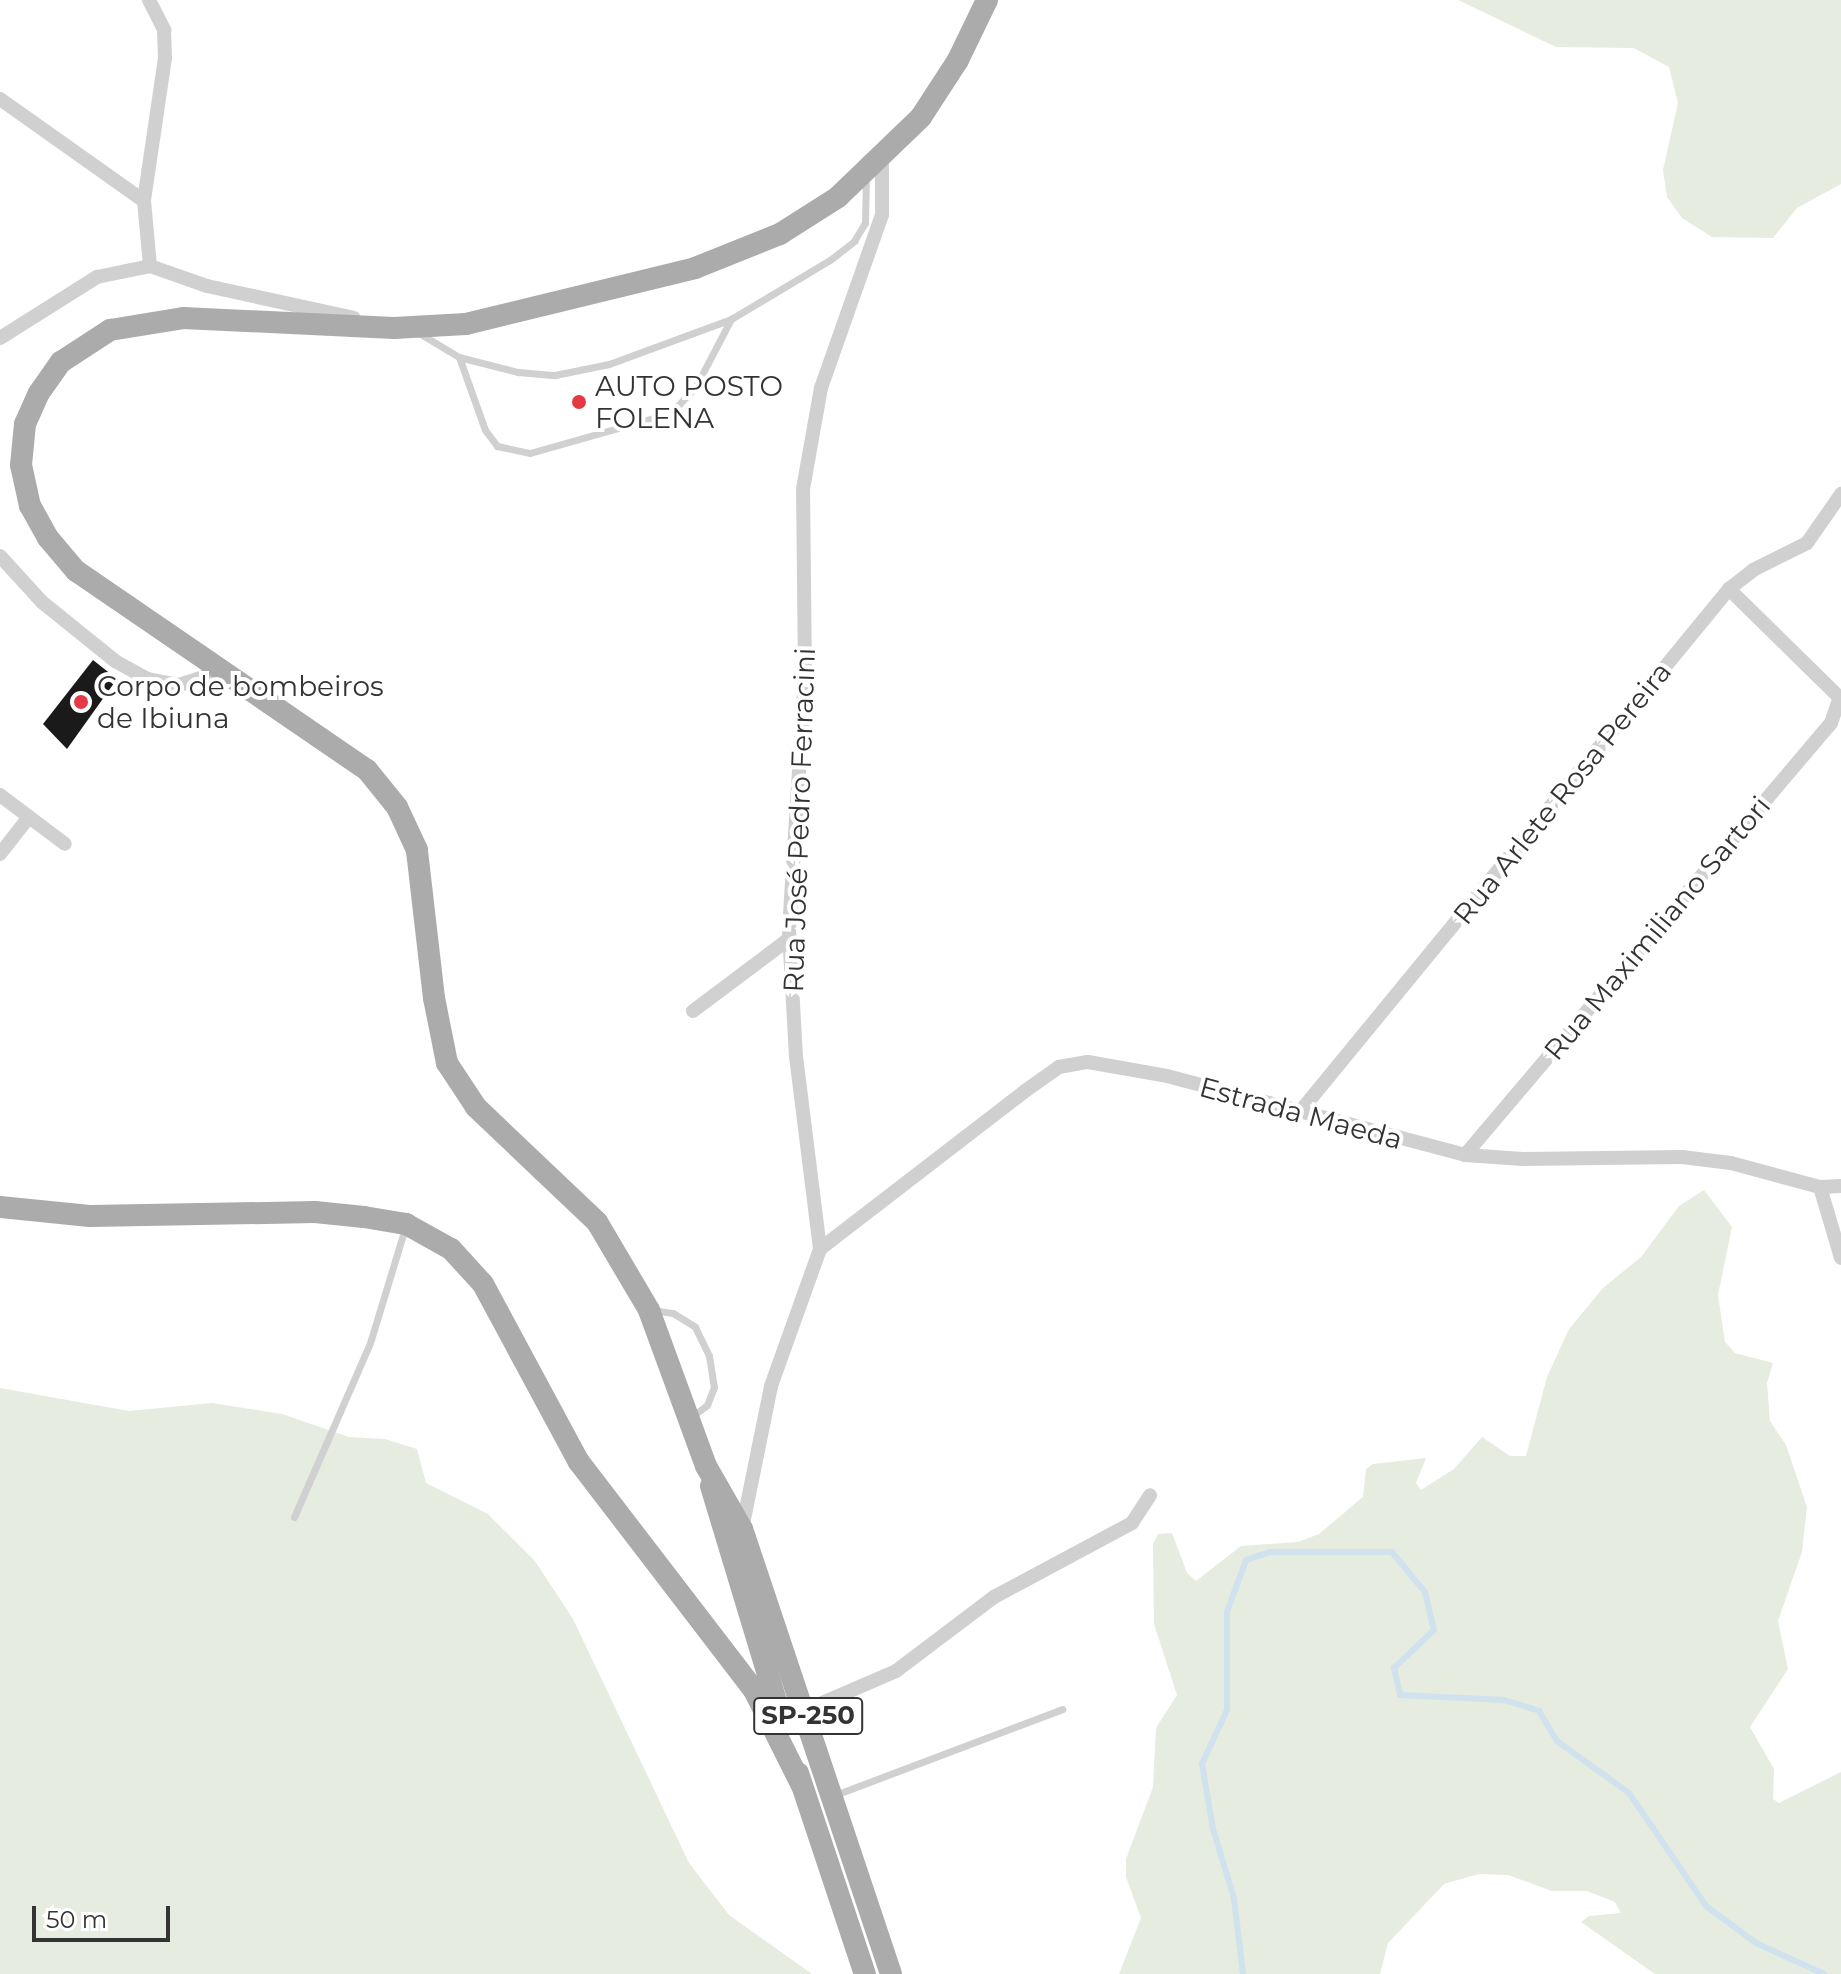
<!DOCTYPE html>
<html>
<head>
<meta charset="utf-8">
<style>
  body { margin:0 }
  #map { position:relative; width:1841px; height:1974px; overflow:hidden; background:#fff; font-family:Montserrat,sans-serif }
  div>[style] { position:absolute }
  [style*='--x'] { left:calc(var(--x)*1px); top:calc(var(--y)*1px); width:calc(var(--w)*1px); rotate:calc(var(--a)*1deg) }
  .green>* { inset:0; background:#e6ecdf }
  .stream>* { height:6px; margin:-3px; padding:0 3px; transform-origin:3px; border-radius:3px; background:#cfe2ee }
  .building>* { inset:0; background:#1a1a1a }
  .lane>* { height:7px; margin:-3.5px; padding:0 3.5px; transform-origin:3.5px; border-radius:3.5px; background:#d0d0d0 }
  .street>* { height:14px; margin:-7px; padding:0 7px; transform-origin:7px; border-radius:7px; background:#d0d0d0 }
  .primary>* { height:22px; margin:-11px; padding:0 11px; transform-origin:11px; border-radius:11px; background:#ababab }
  .dots>* { width:22px; height:22px; translate:-50% -50%; box-sizing:border-box; border:4px solid #fff; border-radius:50% }
  span { translate:-50% -50%; white-space:nowrap; text-align:center; line-height:1.15; -webkit-text-stroke:8px #fff; paint-order:stroke }
  .shield-label span { padding:2px 6px; background:#fff; border:2px solid; border-radius:6px; -webkit-text-stroke-width:0 }
  .shield-label { font-size:26px; color:#333; font-weight:700 }
  .poi-label { font-size:28px; color:#333 }
  .left { translate:0 -50%; text-align:left }
  .street-label { font-size:28px; color:#333 }
  .scale { position:absolute; left:32px; top:1906px; width:138px; height:36px; box-sizing:border-box; border:4px solid #333; border-top:0; padding-left:10px; font-size:24px; line-height:28px; white-space:nowrap; color:#333; -webkit-text-stroke:6px #fff; paint-order:stroke }
</style>
</head>
<body>
<div id="map">
  <div class="green">
    <i style="clip-path:polygon(1458px 0,1841px 0,1841px 184px,1797px 208px,1773px 238px,1712px 237px,1682px 218px,1667px 197px,1663px 170px,1678px 103px,1669px 67px,1634px 48px,1556px 47px)"></i>
    <i style="clip-path:polygon(1704px 1190px,1732px 1227px,1718px 1295px,1725px 1342px,1735px 1353px,1773px 1363px,1767px 1383px,1770px 1421px,1786px 1445px,1807px 1507px,1802px 1552px,1778px 1621px,1788px 1669px,1750px 1727px,1774px 1769px,1773px 1799px,1779px 1803px,1841px 1772px,1841px 1974px,1655px 1974px,1581px 1922px,1589px 1916px,1621px 1913px,1615px 1902px,1587px 1891px,1552px 1891px,1508px 1875px,1479px 1874px,1444px 1884px,1388px 1943px,1380px 1974px,1119px 1974px,1141px 1918px,1126px 1877px,1126px 1859px,1153px 1787px,1156px 1728px,1177px 1695px,1154px 1624px,1153px 1544px,1158px 1534px,1172px 1533px,1187px 1573px,1196px 1581px,1241px 1546px,1298px 1542px,1319px 1534px,1363px 1497px,1366px 1469px,1373px 1464px,1426px 1458px,1416px 1483px,1421px 1490px,1454px 1469px,1482px 1437px,1510px 1456px,1526px 1456px,1547px 1377px,1569px 1329px,1603px 1288px,1641px 1257px,1679px 1206px)"></i>
    <i style="clip-path:polygon(0 1388px,129px 1411px,212px 1403px,282px 1414px,349px 1437px,385px 1439px,417px 1449px,426px 1483px,488px 1514px,535px 1561px,573px 1619px,689px 1863px,729px 1915px,812px 1974px,0 1974px)"></i>
  </div>
  <div class="stream">
    <i style="--x:1243;--y:1974;--w:77;--a:-96.8"></i>
    <i style="--x:1234;--y:1898;--w:72;--a:-106.9"></i>
    <i style="--x:1213;--y:1829;--w:66;--a:-99.6"></i>
    <i style="--x:1202;--y:1764;--w:60;--a:-65.2"></i>
    <i style="--x:1227;--y:1710;--w:98;--a:-90"></i>
    <i style="--x:1227;--y:1612;--w:55;--a:-69.9"></i>
    <i style="--x:1246;--y:1560;--w:26;--a:-18"></i>
    <i style="--x:1271;--y:1552;--w:121;--a:0"></i>
    <i style="--x:1392;--y:1552;--w:52;--a:50.5"></i>
    <i style="--x:1425;--y:1592;--w:39;--a:77"></i>
    <i style="--x:1434;--y:1630;--w:55;--a:136.5"></i>
    <i style="--x:1394;--y:1668;--w:28;--a:77"></i>
    <i style="--x:1400;--y:1695;--w:104;--a:2.8"></i>
    <i style="--x:1504;--y:1700;--w:37;--a:17"></i>
    <i style="--x:1539;--y:1711;--w:35;--a:59"></i>
    <i style="--x:1557;--y:1741;--w:89;--a:35.8"></i>
    <i style="--x:1629;--y:1793;--w:137;--a:55.7"></i>
    <i style="--x:1706;--y:1906;--w:62;--a:36.5"></i>
    <i style="--x:1756;--y:1943;--w:75;--a:24.5"></i>
  </div>
  <div class="building">
    <i style="clip-path:polygon(93px 660px,117px 679px,67px 749px,43px 724px)"></i>
  </div>
  <div class="lane">
    <i style="--x:419;--y:333;--w:47;--a:31"></i>
    <i style="--x:459;--y:357;--w:61;--a:14.3"></i>
    <i style="--x:518;--y:372;--w:37;--a:5"></i>
    <i style="--x:555;--y:375;--w:55;--a:-11.5"></i>
    <i style="--x:609;--y:364;--w:130;--a:-20.2"></i>
    <i style="--x:731;--y:319;--w:115;--a:-30.8"></i>
    <i style="--x:830;--y:260;--w:31;--a:-38"></i>
    <i style="--x:854;--y:241;--w:21;--a:-59"></i>
    <i style="--x:865;--y:223;--w:46;--a:-88.8"></i>
    <i style="--x:459;--y:357;--w:77;--a:70.4"></i>
    <i style="--x:485;--y:430;--w:20;--a:53"></i>
    <i style="--x:497;--y:446;--w:34;--a:12"></i>
    <i style="--x:530;--y:453;--w:147;--a:-15.8"></i>
    <i style="--x:671;--y:413;--w:37;--a:-47"></i>
    <i style="--x:696;--y:386;--w:76;--a:-62.4"></i>
    <i style="--x:653;--y:1310;--w:20;--a:9"></i>
    <i style="--x:673;--y:1313;--w:26;--a:32"></i>
    <i style="--x:695;--y:1327;--w:32;--a:64"></i>
    <i style="--x:709;--y:1356;--w:31;--a:81"></i>
    <i style="--x:714;--y:1387;--w:19;--a:111"></i>
    <i style="--x:707;--y:1405;--w:18;--a:142"></i>
    <i style="--x:294;--y:1517;--w:190;--a:-66.4"></i>
    <i style="--x:370;--y:1343;--w:120;--a:-73.1"></i>
    <i style="--x:835;--y:1795;--w:243;--a:-20.7"></i>
  </div>
  <div class="street">
    <i style="--x:149;--y:0;--w:34;--a:63"></i>
    <i style="--x:164;--y:30;--w:28;--a:88"></i>
    <i style="--x:165;--y:58;--w:145;--a:98.4"></i>
    <i style="--x:144;--y:201;--w:65;--a:84.7"></i>
    <i style="--x:0;--y:99;--w:176;--a:35.3"></i>
    <i style="--x:0;--y:338;--w:115;--a:-32.2"></i>
    <i style="--x:97;--y:277;--w:54;--a:-11.7"></i>
    <i style="--x:150;--y:266;--w:60;--a:19.3"></i>
    <i style="--x:207;--y:286;--w:150;--a:12.3"></i>
    <i style="--x:0;--y:556;--w:62;--a:47.6"></i>
    <i style="--x:42;--y:602;--w:94;--a:38.9"></i>
    <i style="--x:115;--y:661;--w:38;--a:29"></i>
    <i style="--x:148;--y:679;--w:32;--a:11"></i>
    <i style="--x:179;--y:685;--w:42;--a:-18"></i>
    <i style="--x:1729;--y:589;--w:157;--a:44.5"></i>
    <i style="--x:0;--y:795;--w:81;--a:37"></i>
    <i style="--x:0;--y:854;--w:47;--a:-51.9"></i>
    <i style="--x:693;--y:1011;--w:120;--a:-36.9"></i>
    <i style="--x:1299;--y:1113;--w:678;--a:-50.63"></i>
    <i style="--x:1729;--y:589;--w:31;--a:-38"></i>
    <i style="--x:1753;--y:570;--w:60;--a:-26.6"></i>
    <i style="--x:1807;--y:543;--w:60;--a:-55.2"></i>
    <i style="--x:1465;--y:1155;--w:566;--a:-49.73"></i>
    <i style="--x:1831;--y:723;--w:28;--a:-71"></i>
    <i style="--x:1820;--y:1187;--w:74;--a:73.5"></i>
    <i style="--x:820;--y:1249;--w:259;--a:-37.6"></i>
    <i style="--x:1025;--y:1091;--w:42;--a:-35.2"></i>
    <i style="--x:1059;--y:1067;--w:29;--a:-10"></i>
    <i style="--x:1088;--y:1062;--w:80;--a:10"></i>
    <i style="--x:1167;--y:1076;--w:308;--a:14.8"></i>
    <i style="--x:1465;--y:1155;--w:58;--a:3.9"></i>
    <i style="--x:1523;--y:1159;--w:159;--a:-0.7"></i>
    <i style="--x:1682;--y:1157;--w:49;--a:7"></i>
    <i style="--x:1731;--y:1163;--w:92;--a:15.1"></i>
    <i style="--x:1820;--y:1187;--w:21;--a:-3"></i>
    <i style="--x:742;--y:1529;--w:146;--a:-78.5"></i>
    <i style="--x:771;--y:1386;--w:145;--a:-70.3"></i>
    <i style="--x:820;--y:1249;--w:193;--a:-97.1"></i>
    <i style="--x:796;--y:1057;--w:127;--a:-93.2"></i>
    <i style="--x:789;--y:930;--w:255;--a:-86.4"></i>
    <i style="--x:805;--y:676;--w:187;--a:-90.6"></i>
    <i style="--x:803;--y:489;--w:103;--a:-79.9"></i>
    <i style="--x:821;--y:388;--w:183;--a:-70.6"></i>
    <i style="--x:882;--y:215;--w:57;--a:-90"></i>
    <i style="--x:806;--y:1710;--w:98;--a:-23.4"></i>
    <i style="--x:896;--y:1671;--w:123;--a:-37.1"></i>
    <i style="--x:994;--y:1597;--w:157;--a:-28.2"></i>
    <i style="--x:1132;--y:1523;--w:33;--a:-57"></i>
  </div>
  <div class="primary">
    <i style="--x:0;--y:1207;--w:90;--a:5.7"></i>
    <i style="--x:90;--y:1216;--w:225;--a:-1"></i>
    <i style="--x:315;--y:1212;--w:49;--a:5.8"></i>
    <i style="--x:364;--y:1217;--w:43;--a:9.5"></i>
    <i style="--x:406;--y:1224;--w:51;--a:29.1"></i>
    <i style="--x:451;--y:1249;--w:47;--a:47.6"></i>
    <i style="--x:483;--y:1284;--w:202;--a:61.7"></i>
    <i style="--x:579;--y:1462;--w:287;--a:52.5"></i>
    <i style="--x:754;--y:1690;--w:107;--a:63.4"></i>
    <i style="--x:711;--y:1486;--w:245;--a:73.2"></i>
    <i style="--x:798;--y:1773;--w:212;--a:71.6"></i>
    <i style="--x:891;--y:1974;--w:469;--a:-108.5"></i>
    <i style="--x:742;--y:1529;--w:73;--a:-119.7"></i>
    <i style="--x:706;--y:1466;--w:166;--a:-110.1"></i>
    <i style="--x:649;--y:1310;--w:102;--a:-120.6"></i>
    <i style="--x:597;--y:1222;--w:167;--a:-136.5"></i>
    <i style="--x:476;--y:1107;--w:53;--a:-123.4"></i>
    <i style="--x:447;--y:1063;--w:66;--a:-101.3"></i>
    <i style="--x:434;--y:998;--w:149;--a:-96.6"></i>
    <i style="--x:417;--y:850;--w:47;--a:-114.9"></i>
    <i style="--x:397;--y:807;--w:48;--a:-129"></i>
    <i style="--x:367;--y:770;--w:353;--a:-145.6"></i>
    <i style="--x:76;--y:571;--w:43;--a:-130.3"></i>
    <i style="--x:48;--y:538;--w:37;--a:-119"></i>
    <i style="--x:30;--y:506;--w:42;--a:-102.4"></i>
    <i style="--x:21;--y:465;--w:41;--a:-84.4"></i>
    <i style="--x:25;--y:424;--w:34;--a:-66"></i>
    <i style="--x:39;--y:393;--w:38;--a:-55"></i>
    <i style="--x:61;--y:362;--w:59;--a:-33.1"></i>
    <i style="--x:110;--y:330;--w:74;--a:-9.3"></i>
    <i style="--x:183;--y:318;--w:211;--a:2.7"></i>
    <i style="--x:394;--y:328;--w:72;--a:-3.2"></i>
    <i style="--x:466;--y:324;--w:236;--a:-13.7"></i>
    <i style="--x:695;--y:268;--w:92;--a:-21.8"></i>
    <i style="--x:780;--y:234;--w:69;--a:-32.5"></i>
    <i style="--x:838;--y:197;--w:115;--a:-43.9"></i>
    <i style="--x:921;--y:117;--w:68;--a:-57"></i>
    <i style="--x:958;--y:60;--w:67;--a:-64.2"></i>
  </div>
  <div class="dots">
    <i style="left:579px;top:402px;background:#e63946"></i>
    <i style="left:81px;top:702px;background:#e63946"></i>
  </div>
  <div class="shield-label">
    <span style="left:808px;top:1716px">SP-250</span>
  </div>
  <div class="poi-label">
    <span class="left" style="left:595px;top:402px">AUTO POSTO<br>FOLENA</span>
    <span class="left" style="left:97px;top:702px">Corpo de bombeiros<br>de Ibiuna</span>
  </div>
  <div class="street-label">
    <span style="left:1562px;top:793px;rotate:-51deg">Rua Arlete Rosa Pereira</span>
    <span style="left:799px;top:820px;rotate:-88deg">Rua José Pedro Ferracini</span>
    <span style="left:1657px;top:928px;rotate:-50deg">Rua Maximiliano Sartori</span>
    <span style="left:1301px;top:1113px;rotate:15deg">Estrada Maeda</span>
  </div>
  <div class="scale">50 m</div>
</div>
</body>
</html>
